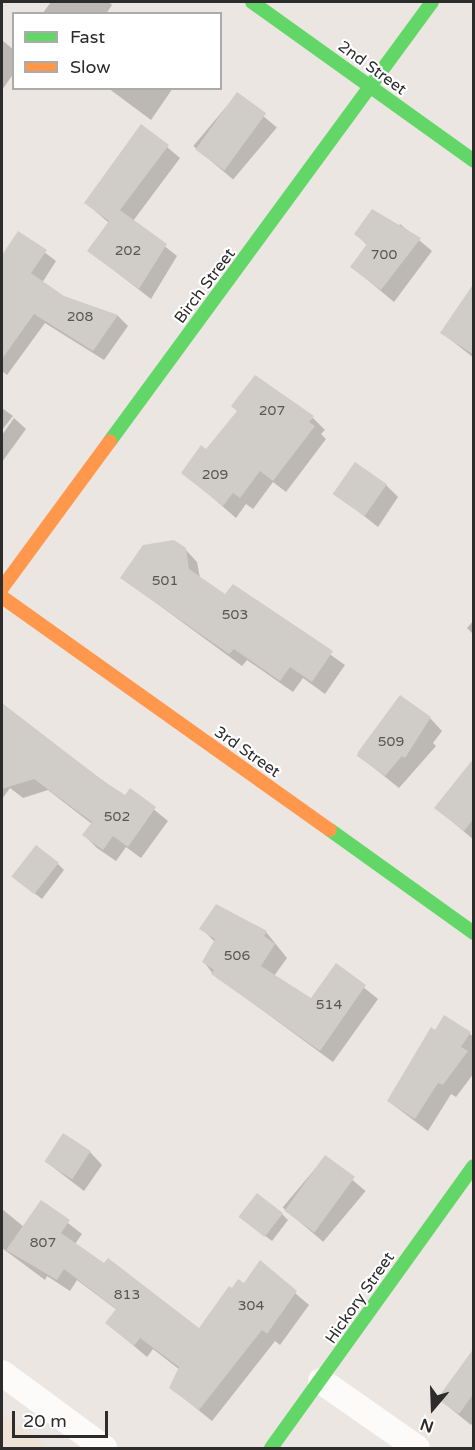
<!DOCTYPE html>
<html>
<head>
<meta charset="utf-8">
<style>
  body { margin:0 }
  #map { position:relative; width:475px; height:1450px; overflow:hidden; background:#ebe6e1; font-family:"Varela Round",sans-serif }
  div>[style] { position:absolute }
  [style*='--x'] { left:calc(var(--x)*1px); top:calc(var(--y)*1px); width:calc(var(--w)*1px); rotate:calc(var(--a)*1deg) }
  .education>* { inset:0; background:#efe3d5 }
  .shadow>* { inset:0; background:#0003; transform-origin:0 0 }
  .building>* { inset:0; background:#d0ccc8; transform-origin:0 0 }
  .street>* { height:26px; margin:-13px; padding:0 13px; transform-origin:13px; border-radius:13px; background:#fcfbfa }
  .fast>* { height:14px; margin:-7px; padding:0 7px; transform-origin:7px; border-radius:7px; background:#63d668 }
  .slow>* { height:14px; margin:-7px; padding:0 7px; transform-origin:7px; border-radius:7px; background:#ff974d }
  span { translate:-50% -50%; white-space:nowrap; text-align:center; line-height:1.15; -webkit-text-stroke:4.5px #fff; paint-order:stroke }
  .number-label { font-size:14px; color:#575655 }
  .number-label span { -webkit-text-stroke-width:0 }
  .street-label { font-size:16px; color:#2c2c2c }
  .frame { position:absolute; inset:0; border:3px solid #2c2c2c; pointer-events:none }
  .legend { position:absolute; left:12px; top:12px; width:210px; height:78px; box-sizing:border-box; background:#fff; border:2px solid #ababab; margin:0; padding:8px 10px; list-style:none; font-size:18px; color:#2c2c2c }
  .legend li { display:flex; align-items:center; gap:12px; height:30px }
  .legend b { width:30px; border:2px solid #ababab }
  .north { position:absolute; left:403px; top:1378px; width:60px; height:60px; -webkit-text-stroke:4px #fff; paint-order:stroke; rotate:199deg; font-size:16px; font-weight:700; line-height:24px; text-align:center; color:#2c2c2c }
  .north::after { content:''; display:block; margin:auto; width:21px; height:27px; background:#2c2c2c; clip-path:polygon(50% 0,100% 100%,50% 72%,0 100%) }
  .scale { position:absolute; left:12px; top:1411px; width:96px; height:27px; box-sizing:border-box; border:3px solid #2c2c2c; border-top:0; padding-left:8px; font-size:18px; line-height:21px; white-space:nowrap; color:#2c2c2c; -webkit-text-stroke:4px #fff; paint-order:stroke }
</style>
</head>
<body>
<div id="map">
  <div class="education">
    <i style="clip-path:polygon(2px 1414px,50px 1448px,2px 1448px)"></i>
  </div>
  <div class="shadow">
    <i style="clip-path:polygon(51px 2px,109px 2px,112px 5px,106px 14px,42px 14px)"></i>
    <i style="clip-path:polygon(2px 40px,14px 50px,14px 73px,2px 90px)"></i>
    <i style="clip-path:polygon(108px 88px,173px 88px,151px 120px)"></i>
    <i style="left:237px;top:94px;width:52px;height:68px;rotate:40deg"></i>
    <i style="clip-path:polygon(142px 126px,180px 158px,133px 221px,177px 256px,151px 299px,89px 251px,109px 223px,86px 203px)"></i>
    <i style="clip-path:polygon(400px 224px,432px 251px,394px 302px,352px 267px,367px 245px,356px 234px,397px 229px)"></i>
    <i style="clip-path:polygon(19px 233px,56px 261px,42px 283px,63px 297px,118px 316px,128px 326px,104px 360px,45px 323px,7px 375px,2px 371px,2px 258px)"></i>
    <i style="clip-path:polygon(474px 286px,474px 358px,442px 333px)"></i>
    <i style="clip-path:polygon(2px 408px,13px 416px,2px 430px)"></i>
    <i style="clip-path:polygon(14px 418px,26px 429px,2px 462px,2px 435px)"></i>
    <i style="clip-path:polygon(313px 418px,325px 430px,321px 434px,326px 439px,286px 492px,273px 482px,253px 509px,246px 504px,236px 518px,183px 472px,206px 451px)"></i>
    <i style="clip-path:polygon(386px 485px,398px 497px,378px 527px,335px 493px)"></i>
    <i style="clip-path:polygon(185px 549px,197px 562px,200px 578px,225px 596px,233px 586px,345px 665px,325px 694px,303px 678px,293px 692px,247px 660px,242px 666px,122px 578px)"></i>
    <i style="clip-path:polygon(474px 620px,474px 635px,467px 628px)"></i>
    <i style="clip-path:polygon(6px 709px,125px 797px,130px 790px,168px 821px,141px 858px,126px 847px,116px 861px,97px 848px,84px 835px,92px 824px,48px 790px,23px 798px,10px 788px,2px 799px,2px 715px)"></i>
    <i style="clip-path:polygon(430px 718px,442px 731px,433px 743px,436px 746px,399px 788px,359px 756px)"></i>
    <i style="clip-path:polygon(474px 785px,474px 840px,436px 808px)"></i>
    <i style="clip-path:polygon(58px 864px,64px 870px,42px 899px,21px 883px)"></i>
    <i style="clip-path:polygon(216px 906px,266px 932px,287px 958px,274px 976px,312px 1000px,336px 965px,378px 999px,333px 1062px,213px 974px,204px 962px,215px 942px,201px 928px)"></i>
    <i style="clip-path:polygon(445px 1017px,474px 1037px,474px 1073px,456px 1097px,451px 1094px,428px 1131px,388px 1101px)"></i>
    <i style="clip-path:polygon(90px 1152px,102px 1165px,84px 1191px,45px 1161px)"></i>
    <i style="left:325px;top:1157px;width:53px;height:66px;rotate:40deg"></i>
    <i style="clip-path:polygon(41px 1202px,82px 1234px,75px 1244px,199px 1331px,232px 1290px,245px 1285px,260px 1263px,309px 1305px,280px 1345px,275px 1341px,212px 1421px,171px 1388px,180px 1370px,153px 1349px,147px 1357px,107px 1323px,117px 1310px,77px 1280px,70px 1291px,47px 1276px,45px 1280px,2px 1248px,2px 1209px,24px 1227px)"></i>
    <i style="clip-path:polygon(282px 1214px,288px 1220px,272px 1241px,248px 1223px)"></i>
    <i style="clip-path:polygon(474px 1351px,474px 1421px,471px 1425px,439px 1399px)"></i>
  </div>
  <div class="building">
    <i style="left:237px;top:92px;width:36px;height:71px;rotate:36deg"></i>
    <i style="clip-path:polygon(141px 124px,169px 145px,120px 210px,167px 244px,139px 289px,87px 251px,109px 221px,84px 203px)"></i>
    <i style="clip-path:polygon(372px 209px,421px 238px,381px 290px,350px 267px,367px 244px,354px 234px)"></i>
    <i style="clip-path:polygon(18px 231px,47px 250px,31px 273px,64px 296px,118px 315px,93px 351px,34px 314px,2px 359px,2px 255px)"></i>
    <i style="clip-path:polygon(474px 283px,474px 355px,440px 333px)"></i>
    <i style="clip-path:polygon(255px 375px,314px 416px,309px 422px,315px 426px,273px 481px,260px 471px,240px 498px,233px 493px,223px 506px,181px 473px,201px 445px,206px 449px,237px 411px,231px 406px)"></i>
    <i style="left:355px;top:462px;width:39px;height:39px;rotate:35deg"></i>
    <i style="clip-path:polygon(174px 540px,186px 548px,189px 569px,225px 594px,233px 584px,333px 651px,312px 682px,290px 667px,280px 681px,234px 649px,229px 654px,120px 578px,143px 545px)"></i>
    <i style="clip-path:polygon(400px 695px,431px 717px,405px 758px,402px 756px,385px 776px,357px 756px,358px 752px)"></i>
    <i style="clip-path:polygon(2px 703px,102px 780px,125px 795px,130px 788px,156px 807px,128px 847px,113px 836px,103px 850px,82px 835px,92px 822px,34px 779px,2px 789px)"></i>
    <i style="clip-path:polygon(474px 758px,474px 818px,464px 831px,434px 808px)"></i>
    <i style="left:36px;top:845px;width:29px;height:40px;rotate:38deg"></i>
    <i style="clip-path:polygon(216px 904px,267px 931px,264px 936px,275px 944px,261px 966px,311px 998px,336px 963px,366px 985px,320px 1051px,211px 974px,214px 970px,202px 962px,215px 939px,199px 929px)"></i>
    <i style="clip-path:polygon(444px 1015px,471px 1032px,461px 1047px,468px 1051px,443px 1085px,438px 1083px,415px 1119px,387px 1101px,431px 1027px,435px 1030px)"></i>
    <i style="left:63px;top:1133px;width:33px;height:34px;rotate:33deg"></i>
    <i style="left:325px;top:1155px;width:37px;height:69px;rotate:36deg"></i>
    <i style="left:257px;top:1193px;width:33px;height:30px;rotate:38deg"></i>
    <i style="clip-path:polygon(41px 1200px,70px 1220px,61px 1233px,104px 1263px,108px 1258px,199px 1328px,229px 1286px,232px 1288px,238px 1279px,244px 1283px,260px 1260px,297px 1291px,267px 1334px,262px 1330px,199px 1410px,169px 1388px,179px 1367px,140px 1338px,134px 1346px,105px 1323px,116px 1309px,64px 1269px,57px 1280px,6px 1250px)"></i>
    <i style="clip-path:polygon(474px 1348px,474px 1393px,459px 1414px,437px 1399px)"></i>
  </div>
  <div class="street">
    <i style="--x:2;--y:1373;--w:127;--a:36.3"></i>
    <i style="--x:321;--y:1381;--w:117;--a:34.9"></i>
  </div>
  <div class="fast">
    <i style="--x:252;--y:2;--w:273;--a:35.6"></i>
    <i style="--x:110;--y:441;--w:544;--a:-53.74"></i>
    <i style="--x:330;--y:830;--w:177;--a:35.6"></i>
    <i style="--x:271;--y:1448;--w:347;--a:-54.3"></i>
  </div>
  <div class="slow">
    <i style="--x:2;--y:588;--w:182;--a:-53.7"></i>
    <i style="--x:2;--y:597;--w:402;--a:35.4"></i>
  </div>
  <div class="number-label">
    <span style="left:128px;top:251px">202</span>
    <span style="left:384px;top:255px">700</span>
    <span style="left:80px;top:317px">208</span>
    <span style="left:272px;top:411px">207</span>
    <span style="left:215px;top:475px">209</span>
    <span style="left:165px;top:581px">501</span>
    <span style="left:235px;top:615px">503</span>
    <span style="left:391px;top:742px">509</span>
    <span style="left:117px;top:817px">502</span>
    <span style="left:237px;top:956px">506</span>
    <span style="left:329px;top:1005px">514</span>
    <span style="left:43px;top:1243px">807</span>
    <span style="left:127px;top:1295px">813</span>
    <span style="left:251px;top:1306px">304</span>
  </div>
  <div class="street-label">
    <span style="left:372px;top:68px;rotate:36deg">2nd Street</span>
    <span style="left:205px;top:286px;rotate:-53deg">Birch Street</span>
    <span style="left:247px;top:752px;rotate:35deg">3rd Street</span>
    <span style="left:360px;top:1298px;rotate:-55deg">Hickory Street</span>
  </div>
  <div class="frame"></div>
  <ul class="legend">
  <li><b style="height:8px;background:#63d668"></b>Fast</li>
  <li><b style="height:8px;background:#ff974d"></b>Slow</li>
  </ul>
  <div class="north">N</div>
  <div class="scale">20 m</div>
</div>
</body>
</html>
